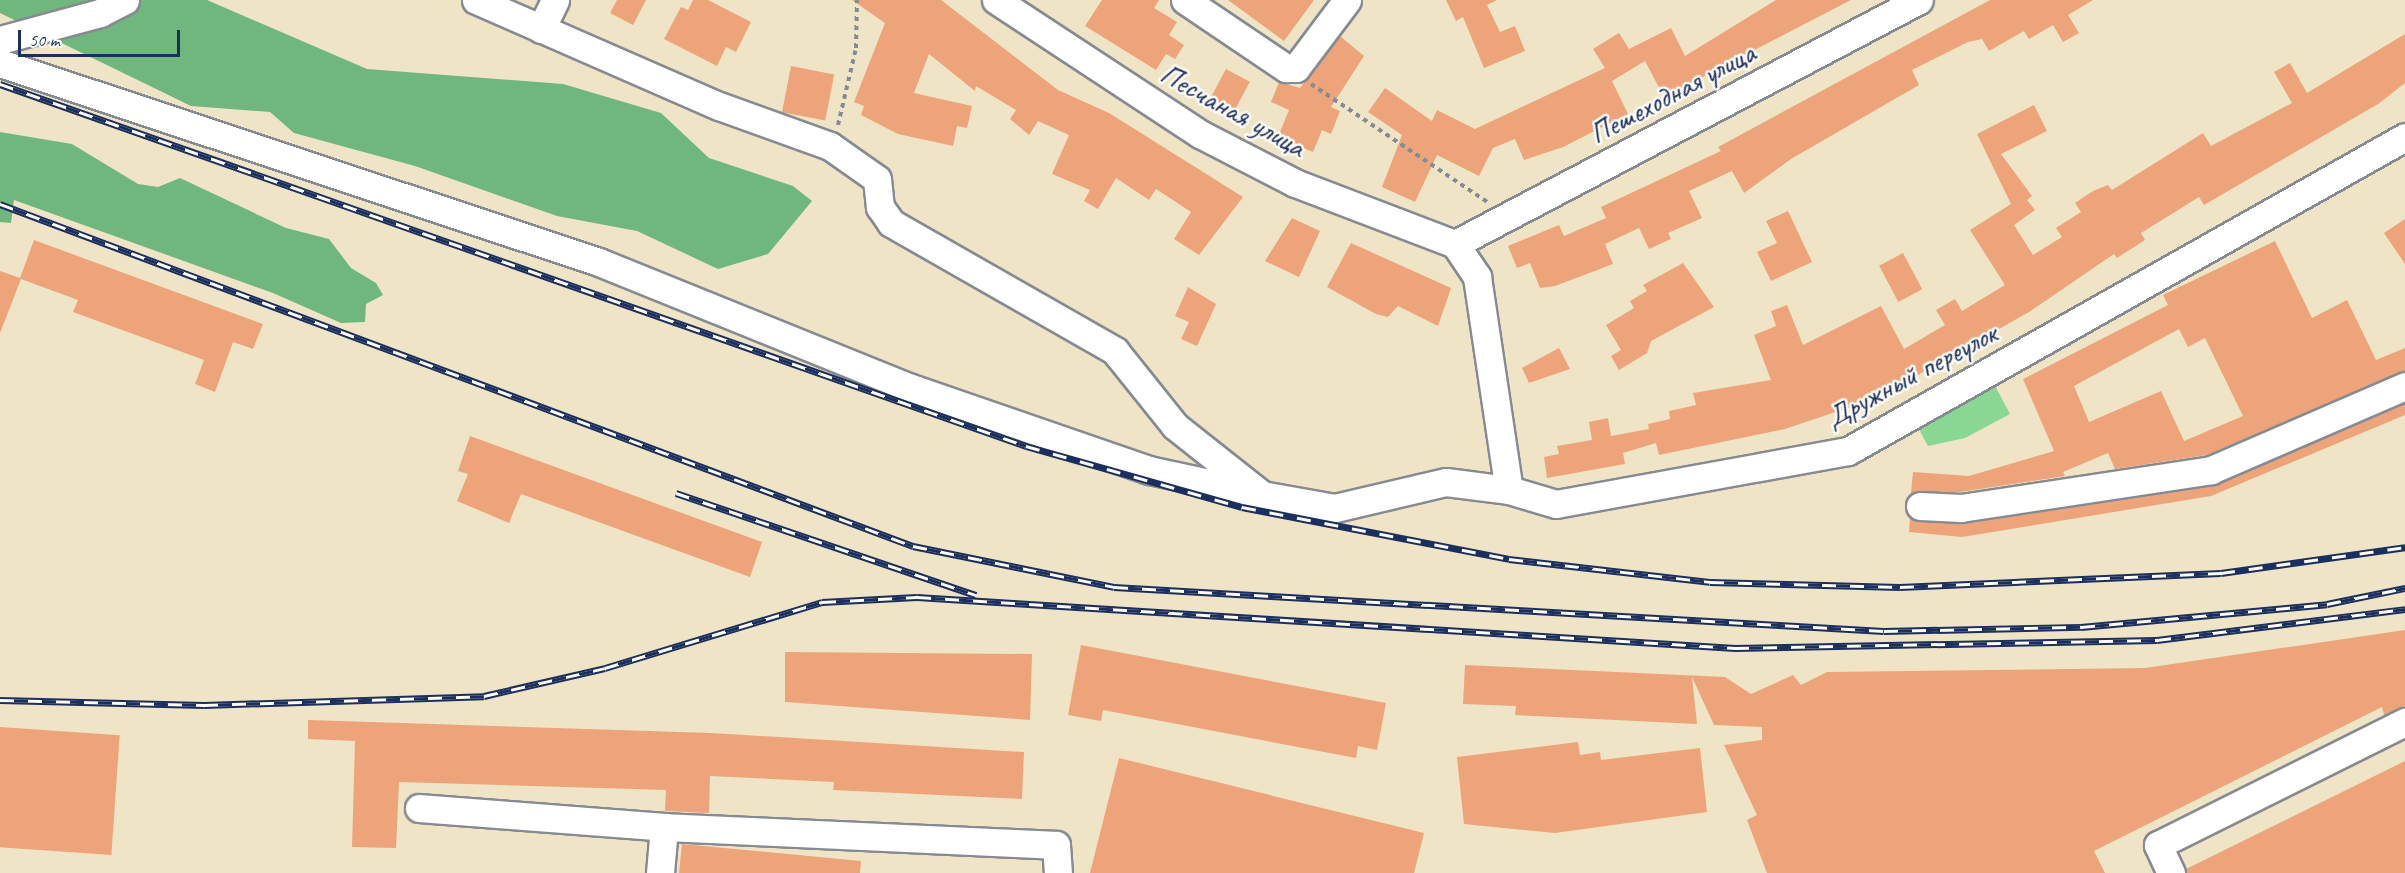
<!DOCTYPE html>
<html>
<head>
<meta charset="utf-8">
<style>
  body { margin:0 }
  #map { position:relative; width:2405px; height:873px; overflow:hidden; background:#f0e4c6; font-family:Caveat,sans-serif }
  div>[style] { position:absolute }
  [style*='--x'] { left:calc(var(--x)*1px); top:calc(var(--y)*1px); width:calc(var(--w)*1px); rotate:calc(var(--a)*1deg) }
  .green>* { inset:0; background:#8ad693 }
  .forest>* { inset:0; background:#6fb77d }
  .building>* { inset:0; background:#eda47a; transform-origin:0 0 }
  .path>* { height:4px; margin-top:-2px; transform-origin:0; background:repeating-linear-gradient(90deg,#868a92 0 4.5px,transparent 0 9px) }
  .roads { filter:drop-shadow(2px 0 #868a92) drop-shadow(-2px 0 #868a92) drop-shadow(0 2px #868a92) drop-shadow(0 -2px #868a92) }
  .minor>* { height:27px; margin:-13.5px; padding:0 13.5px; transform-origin:13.5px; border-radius:13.5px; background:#fff }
  .rail>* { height:7px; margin-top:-3.5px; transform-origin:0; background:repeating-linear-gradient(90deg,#fdfcf7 0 14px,#1b2f5e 0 28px); box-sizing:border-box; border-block:2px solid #1b2f5e }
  span { translate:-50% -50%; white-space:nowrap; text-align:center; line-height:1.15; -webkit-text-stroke:5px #fdfcf7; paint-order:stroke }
  .street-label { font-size:30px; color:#1b2f5e }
  .scale { position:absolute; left:18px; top:30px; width:162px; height:27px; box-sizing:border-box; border:3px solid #1b2f5e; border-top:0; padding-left:8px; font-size:18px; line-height:21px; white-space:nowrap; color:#1b2f5e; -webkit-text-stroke:4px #fdfcf7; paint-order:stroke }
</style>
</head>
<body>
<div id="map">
  <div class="green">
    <i style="clip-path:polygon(1993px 382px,2010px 414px,1965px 438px,1928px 446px,1915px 422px)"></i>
  </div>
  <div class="forest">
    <i style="clip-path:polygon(0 0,207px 0,367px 69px,563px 84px,661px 113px,709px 158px,793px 186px,812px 201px,768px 254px,718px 269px,637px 231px,557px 216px,415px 166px,294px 133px,270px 112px,191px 106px,0 13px)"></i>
    <i style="clip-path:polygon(0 132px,72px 144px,138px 184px,158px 187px,180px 178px,286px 228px,329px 239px,351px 268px,376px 283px,383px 295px,366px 304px,365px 322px,341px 323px,273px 293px,14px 200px,11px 223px,0 222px)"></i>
  </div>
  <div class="building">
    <i style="clip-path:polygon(617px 0,646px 0,633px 25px,610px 13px)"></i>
    <i style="clip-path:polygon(693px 0,708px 0,751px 22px,736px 52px,726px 47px,717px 66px,664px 39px,681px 7px,688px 10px)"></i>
    <i style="clip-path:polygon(852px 0,941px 0,1058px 90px,1109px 113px,1243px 197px,1199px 255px,1174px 239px,1191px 212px,1156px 189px,1149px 200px,1116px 178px,1098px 209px,1084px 201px,1090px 190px,1052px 174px,1069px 135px,1038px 121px,1029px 135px,1010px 119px,1016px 110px,976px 86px,975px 91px,929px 54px,914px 93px,972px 106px,967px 128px,957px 126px,953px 146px,898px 134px,861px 115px,864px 106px,854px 102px,885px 23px)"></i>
    <i style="clip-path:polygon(1102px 0,1159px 0,1154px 8px,1177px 22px,1169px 35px,1184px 45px,1175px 59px,1166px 54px,1156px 70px,1085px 26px)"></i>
    <i style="clip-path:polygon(1228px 0,1314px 0,1284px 41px)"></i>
    <i style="clip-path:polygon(1446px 0,1497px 0,1487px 5px,1500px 32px,1515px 26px,1525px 51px,1484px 68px,1463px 17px,1456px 21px)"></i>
    <i style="clip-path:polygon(1776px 0,1851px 0,1664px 97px,1645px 61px,1612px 81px,1628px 114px,1563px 147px,1524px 160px,1515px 139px,1493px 148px,1479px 176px,1437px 155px,1415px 202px,1382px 187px,1402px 135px,1368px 112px,1385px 88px,1432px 121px,1437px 110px,1475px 129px,1605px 68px,1593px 49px,1619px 33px,1629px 49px,1671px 28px,1685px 56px)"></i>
    <i style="clip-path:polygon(1990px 0,2093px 0,2068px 15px,2079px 33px,2063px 42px,2053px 25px,2029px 39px,2024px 31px,1989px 51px,1982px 39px,1968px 42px,1912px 70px,1919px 85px,1791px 159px,1744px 193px,1732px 171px,1689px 191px,1702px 218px,1668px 233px,1671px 239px,1649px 249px,1639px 228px,1605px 244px,1613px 264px,1555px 286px,1540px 288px,1530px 263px,1517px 268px,1508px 246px,1559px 225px,1564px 236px,1606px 218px,1601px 207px,1721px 151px,1718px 147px)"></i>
    <i style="clip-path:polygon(2405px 34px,2405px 83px,2378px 104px,2204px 205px,2199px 197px,2141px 233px,2145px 240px,2117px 258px,2114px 254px,2029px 312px,1877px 398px,1785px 429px,1659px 455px,1656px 443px,1623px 453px,1625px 464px,1547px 478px,1544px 457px,1559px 454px,1557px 446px,1592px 440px,1589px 422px,1608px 418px,1611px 436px,1649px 429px,1648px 424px,1670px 419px,1669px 411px,1696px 405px,1693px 393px,1771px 380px,1754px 335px,1776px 326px,1771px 311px,1787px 305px,1803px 345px,1881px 306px,1904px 349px,1945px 325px,1936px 310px,1955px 299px,1962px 311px,2005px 285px,1970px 230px,2011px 204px,1977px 134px,2034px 105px,2047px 131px,2001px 154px,2032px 196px,2027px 200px,2035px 210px,2014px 225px,2033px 255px,2062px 237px,2056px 228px,2081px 212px,2075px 203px,2093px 191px,2108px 185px,2112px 190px,2203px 133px,2211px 146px,2292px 103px,2274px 72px,2290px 63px,2307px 93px)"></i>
    <i style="clip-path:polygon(1340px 36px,1364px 56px,1331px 107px,1340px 111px,1331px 134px,1322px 130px,1313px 152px,1278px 137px,1289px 110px,1271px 102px,1279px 82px,1300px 88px)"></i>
    <i style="left:791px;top:66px;width:44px;height:47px;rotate:11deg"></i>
    <i style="left:1226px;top:69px;width:27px;height:38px;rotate:28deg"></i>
    <i style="clip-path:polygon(1788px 211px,1812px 262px,1771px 281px,1757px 252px,1777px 243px,1766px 221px)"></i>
    <i style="clip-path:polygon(1292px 218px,1320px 231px,1299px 277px,1265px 261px)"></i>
    <i style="clip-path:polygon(2405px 219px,2405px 264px,2384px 233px)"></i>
    <i style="clip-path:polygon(34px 240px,263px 324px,253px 349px,233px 342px,215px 392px,195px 384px,204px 360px,73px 312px,78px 300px,21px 279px,0 333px,0 271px,20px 278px)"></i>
    <i style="clip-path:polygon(evenodd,2275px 241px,2312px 318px,2347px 300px,2376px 360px,2405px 348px,2405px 371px,2207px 455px,2115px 469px,2108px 453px,2063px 472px,2065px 476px,1960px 492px,1911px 493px,1913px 472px,1969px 476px,2054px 451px,2023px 379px,2168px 305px,2163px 295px,2275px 241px,2179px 329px,2188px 347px,2205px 338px,2243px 416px,2184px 441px,2161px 391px,2089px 422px,2074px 386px,2179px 329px)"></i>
    <i style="clip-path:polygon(1351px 243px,1451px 288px,1438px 326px,1398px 306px,1388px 317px,1376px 314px,1327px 287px)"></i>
    <i style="left:1903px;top:253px;width:41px;height:27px;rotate:62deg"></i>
    <i style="clip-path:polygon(1683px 263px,1714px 307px,1651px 341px,1647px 353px,1619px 370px,1611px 356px,1621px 350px,1606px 325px,1634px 308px,1630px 301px,1647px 291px,1643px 285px)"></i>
    <i style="clip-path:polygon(1188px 287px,1216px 304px,1197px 346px,1181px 339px,1189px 322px,1175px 316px)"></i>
    <i style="clip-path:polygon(1559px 348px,1570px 369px,1529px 383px,1522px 368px)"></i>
    <i style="clip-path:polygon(2405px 403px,2405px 415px,2211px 496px,1962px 537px,1909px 532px,1910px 517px,1963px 524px,2214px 486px)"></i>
    <i style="clip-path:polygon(470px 436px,762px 542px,750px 577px,521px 494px,509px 523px,457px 501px,468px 474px,458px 471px)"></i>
    <i style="clip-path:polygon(2405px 630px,2405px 706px,2384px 715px,2382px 707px,2094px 851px,2105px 873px,1767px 873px,1747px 820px,1757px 815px,1724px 745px,1762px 740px,1762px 727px,1714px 725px,1692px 677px,1697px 724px,1515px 715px,1516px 706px,1463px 704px,1465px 665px,1725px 677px,1751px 694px,1793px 675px,1801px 685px,1827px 672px,2145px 668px)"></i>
    <i style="clip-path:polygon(1081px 645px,1386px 703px,1377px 750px,1358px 746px,1356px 758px,1103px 710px,1101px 721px,1068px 715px)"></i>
    <i style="clip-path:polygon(785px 652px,1032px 654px,1030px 720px,785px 702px)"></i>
    <i style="clip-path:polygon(308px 720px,711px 733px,1024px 752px,1022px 799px,833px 790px,834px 782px,710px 776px,709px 813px,665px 811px,666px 790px,399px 782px,396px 848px,352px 847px,355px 741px,308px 739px)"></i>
    <i style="left:0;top:727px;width:120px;height:120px;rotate:4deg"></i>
    <i style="clip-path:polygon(1578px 742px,1580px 755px,1600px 752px,1601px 760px,1700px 748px,1707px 812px,1555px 833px,1464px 824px,1457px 757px)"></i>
    <i style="clip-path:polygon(1119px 758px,1424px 833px,1414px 873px,1090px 873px)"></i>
    <i style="clip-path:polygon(2405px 761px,2405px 873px,2187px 873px,2186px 869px)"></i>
    <i style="clip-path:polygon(682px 844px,861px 861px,860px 873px,679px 873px)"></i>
  </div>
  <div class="path">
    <i style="--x:1311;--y:84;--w:212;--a:33.8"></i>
    <i style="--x:838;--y:125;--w:79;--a:-76.8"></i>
    <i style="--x:856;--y:48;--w:48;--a:-88.8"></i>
  </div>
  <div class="roads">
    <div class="minor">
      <i style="--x:476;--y:0;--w:265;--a:23.6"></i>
      <i style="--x:719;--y:106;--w:118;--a:19.8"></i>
      <i style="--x:830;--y:146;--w:57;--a:35.1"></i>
      <i style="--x:877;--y:179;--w:28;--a:84"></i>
      <i style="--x:880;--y:207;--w:19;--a:55"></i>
      <i style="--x:891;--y:223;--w:258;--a:29.7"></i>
      <i style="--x:1115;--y:351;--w:96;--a:51.3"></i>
      <i style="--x:1175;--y:426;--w:111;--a:38.4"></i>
      <i style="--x:1262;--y:495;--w:74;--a:10.1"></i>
      <i style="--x:1335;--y:508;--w:114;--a:-13.2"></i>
      <i style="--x:1446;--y:482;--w:64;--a:7.2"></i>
      <i style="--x:1509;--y:490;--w:49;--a:16.6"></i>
      <i style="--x:1556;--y:504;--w:297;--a:-10.3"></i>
      <i style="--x:1848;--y:451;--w:639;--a:-29.41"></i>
      <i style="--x:996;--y:0;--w:244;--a:33.3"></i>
      <i style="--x:1200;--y:134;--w:107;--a:27.3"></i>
      <i style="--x:1295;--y:183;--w:171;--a:20.9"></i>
      <i style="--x:1455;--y:244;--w:40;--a:56"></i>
      <i style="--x:1477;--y:277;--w:215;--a:81.5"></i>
      <i style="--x:1185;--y:0;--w:122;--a:34"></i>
      <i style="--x:1286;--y:68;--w:10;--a:0"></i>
      <i style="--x:1296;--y:68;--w:85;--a:-53.1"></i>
      <i style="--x:541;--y:29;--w:32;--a:-64"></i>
      <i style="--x:0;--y:40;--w:104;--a:-15.1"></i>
      <i style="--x:100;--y:13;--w:28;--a:-27"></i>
      <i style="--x:0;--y:63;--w:631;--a:18.38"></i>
      <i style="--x:599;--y:262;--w:336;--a:22"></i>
      <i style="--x:911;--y:388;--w:252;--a:19"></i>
      <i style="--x:1149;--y:470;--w:108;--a:12.2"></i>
      <i style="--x:1455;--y:244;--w:524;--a:-27.74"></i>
      <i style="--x:1920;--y:506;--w:41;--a:2.8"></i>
      <i style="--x:1961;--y:508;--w:253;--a:-8.6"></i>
      <i style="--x:2211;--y:470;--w:211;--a:-23.4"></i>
      <i style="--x:419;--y:808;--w:246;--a:4.4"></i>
      <i style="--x:664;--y:827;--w:392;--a:2.6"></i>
      <i style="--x:1056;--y:845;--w:28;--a:86"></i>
      <i style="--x:660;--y:873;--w:46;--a:-85"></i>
      <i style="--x:2171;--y:873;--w:31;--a:-115"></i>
      <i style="--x:2158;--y:845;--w:276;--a:-26.5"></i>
    </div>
  </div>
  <div class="rail">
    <i style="--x:0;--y:84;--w:1088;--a:19.43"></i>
    <i style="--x:1026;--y:446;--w:224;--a:15.8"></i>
    <i style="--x:1242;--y:507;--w:272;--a:11"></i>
    <i style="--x:1509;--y:559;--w:202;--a:6.5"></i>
    <i style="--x:1710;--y:582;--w:190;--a:1.5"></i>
    <i style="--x:1900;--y:587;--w:321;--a:-2.5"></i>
    <i style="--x:2221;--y:573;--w:186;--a:-8"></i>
    <i style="--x:0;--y:204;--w:975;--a:20.54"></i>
    <i style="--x:913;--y:546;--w:205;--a:11.5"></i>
    <i style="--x:1114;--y:587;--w:771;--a:3.27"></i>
    <i style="--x:1884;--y:631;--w:197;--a:-1.2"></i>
    <i style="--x:2081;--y:627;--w:247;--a:-5.3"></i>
    <i style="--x:2327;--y:604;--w:80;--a:-11.6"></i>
    <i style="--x:676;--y:493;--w:317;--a:18.8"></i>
    <i style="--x:0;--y:700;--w:204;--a:1.4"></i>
    <i style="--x:204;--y:705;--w:280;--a:-1.8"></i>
    <i style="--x:484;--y:696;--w:124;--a:-13"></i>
    <i style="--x:605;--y:668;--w:227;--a:-16.9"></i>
    <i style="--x:822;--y:602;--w:95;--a:-3"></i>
    <i style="--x:917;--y:597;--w:820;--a:3.57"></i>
    <i style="--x:1735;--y:648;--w:422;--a:-1.1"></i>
    <i style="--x:2157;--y:640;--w:250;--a:-7.1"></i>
  </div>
  <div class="street-label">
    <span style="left:1672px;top:93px;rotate:-28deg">Пешеходная улица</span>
    <span style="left:1233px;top:110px;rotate:29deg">Песчаная улица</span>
    <span style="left:1911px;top:375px;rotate:-28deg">Дружный переулок</span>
  </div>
  <div class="scale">50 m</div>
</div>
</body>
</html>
